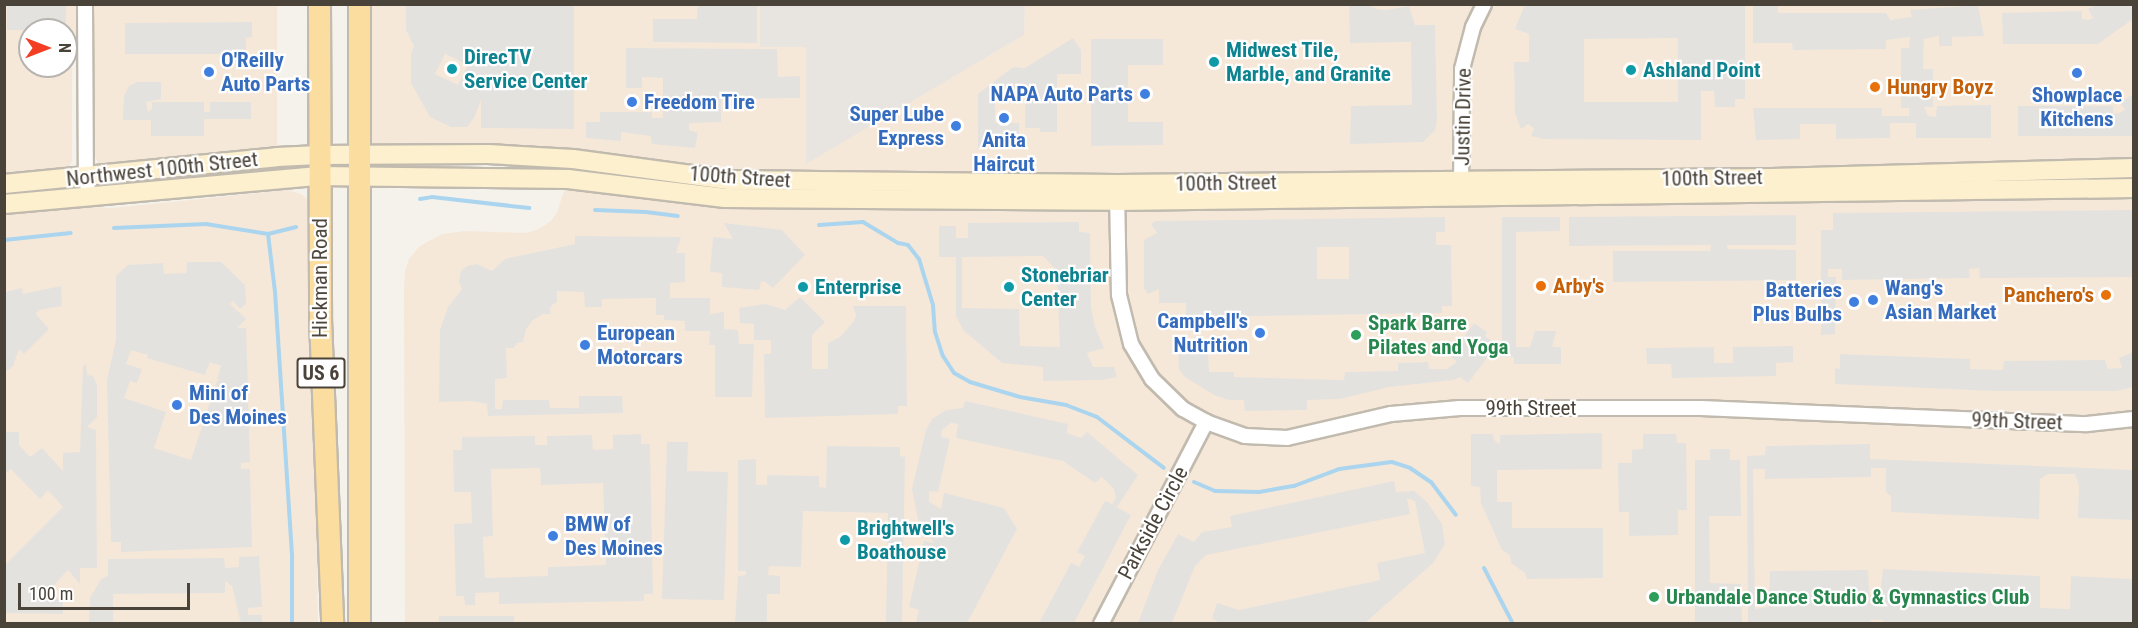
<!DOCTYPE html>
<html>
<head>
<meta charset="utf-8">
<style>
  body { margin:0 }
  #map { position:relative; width:2138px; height:628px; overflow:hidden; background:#f5f2eb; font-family:"Roboto Condensed",sans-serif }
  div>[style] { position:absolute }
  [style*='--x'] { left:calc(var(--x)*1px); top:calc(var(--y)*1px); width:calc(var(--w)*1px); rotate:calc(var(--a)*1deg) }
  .commercial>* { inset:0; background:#f6e8d8 }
  .industrial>* { inset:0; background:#e8e4e0 }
  .parking>* { inset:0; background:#e4e2df; transform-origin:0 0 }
  .stream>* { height:4px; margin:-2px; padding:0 2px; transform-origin:2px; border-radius:2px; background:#abd5ef }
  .roads { filter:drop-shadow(2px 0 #c1baae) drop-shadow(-2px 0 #c1baae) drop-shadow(0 2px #c1baae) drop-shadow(0 -2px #c1baae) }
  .minor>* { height:14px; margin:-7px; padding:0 7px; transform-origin:7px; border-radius:7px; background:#fff }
  .secondary>* { height:18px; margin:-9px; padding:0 9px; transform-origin:9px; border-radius:9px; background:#fdf0ce }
  .primary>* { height:21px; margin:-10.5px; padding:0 10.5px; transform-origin:10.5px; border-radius:10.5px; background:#fbde9f }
  .dots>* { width:16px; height:16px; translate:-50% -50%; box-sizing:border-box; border:3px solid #fff; border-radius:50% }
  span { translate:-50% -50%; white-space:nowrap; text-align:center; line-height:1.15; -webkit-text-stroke:4.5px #fff; paint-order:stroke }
  .shield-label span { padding:2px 4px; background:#fff; border:2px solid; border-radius:4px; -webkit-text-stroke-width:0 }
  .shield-label { font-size:20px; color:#4a4339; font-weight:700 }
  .culture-label { font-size:21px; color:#0d838f; font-weight:700 }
  .left { translate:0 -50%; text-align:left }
  .shop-label { font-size:21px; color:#366cbe; font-weight:700 }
  .right { translate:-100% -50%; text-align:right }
  .food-label { font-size:21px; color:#c56008; font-weight:700 }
  .street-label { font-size:21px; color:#4a4339 }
  .leisure-label { font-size:21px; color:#27864d; font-weight:700 }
  .frame { position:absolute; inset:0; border:6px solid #4a4339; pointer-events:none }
  .north { position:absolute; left:18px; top:18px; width:60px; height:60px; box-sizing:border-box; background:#fff; border:2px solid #b7b4b0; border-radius:50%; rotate:90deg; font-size:16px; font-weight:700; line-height:24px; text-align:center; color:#4a4339 }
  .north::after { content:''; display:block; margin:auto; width:21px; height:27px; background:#f33e24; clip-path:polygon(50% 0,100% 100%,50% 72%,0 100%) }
  .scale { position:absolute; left:18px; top:583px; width:172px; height:27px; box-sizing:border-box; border:3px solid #4a4339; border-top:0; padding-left:8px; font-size:18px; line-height:21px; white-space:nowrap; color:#4a4339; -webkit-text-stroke:4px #fff; paint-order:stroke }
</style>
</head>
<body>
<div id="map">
  <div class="commercial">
    <i style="clip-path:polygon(evenodd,5px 5px,77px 5px,77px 37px,72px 57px,72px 161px,68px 169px,5px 177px,5px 5px,30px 30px,66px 30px,66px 66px,30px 66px,30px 30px)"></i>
    <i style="clip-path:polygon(94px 5px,277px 5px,277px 150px,105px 167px,98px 163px,94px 154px)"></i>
    <i style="clip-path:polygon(359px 5px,760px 5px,760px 47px,806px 47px,806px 163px,1024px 35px,1025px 5px,2133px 5px,2133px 168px,729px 180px,636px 167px,359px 155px)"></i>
    <i style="clip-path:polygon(568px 179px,725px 198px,2133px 188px,2133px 623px,405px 624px,404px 290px,405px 271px,409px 259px,420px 246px,442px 234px,464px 231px,527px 233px,539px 229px,551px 221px,557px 212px)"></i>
    <i style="clip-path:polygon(287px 190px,301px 194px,307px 199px,311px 210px,321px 527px,317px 582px,318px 623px,5px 624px,5px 211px,71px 206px,112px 208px)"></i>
  </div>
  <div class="industrial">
    <i style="clip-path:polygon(760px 5px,1025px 5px,1024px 35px,806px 164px,806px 47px,760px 47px)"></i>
  </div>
  <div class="parking">
    <i style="clip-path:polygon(evenodd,1525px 4px,1745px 5px,1745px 99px,1735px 99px,1735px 107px,1715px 107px,1714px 91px,1701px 91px,1701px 140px,1543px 139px,1531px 136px,1534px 128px,1528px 124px,1521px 129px,1515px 113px,1514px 62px,1529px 62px,1529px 34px,1515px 29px,1525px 4px,1678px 38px,1678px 102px,1584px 102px,1584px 39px,1678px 38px)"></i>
    <i style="left:7px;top:5px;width:59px;height:25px"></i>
    <i style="clip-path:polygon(evenodd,406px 5px,574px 5px,574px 129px,481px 128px,481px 100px,474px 118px,467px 127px,451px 127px,430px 117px,411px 83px,411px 53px,414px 46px,406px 30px,406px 5px,445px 54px,468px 65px,458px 85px,435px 74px,445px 54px)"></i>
    <i style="clip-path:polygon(698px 5px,757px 5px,757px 43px,653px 42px,653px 19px,697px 19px)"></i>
    <i style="clip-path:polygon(1349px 5px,1368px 5px,1377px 9px,1387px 10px,1409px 6px,1415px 25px,1435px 25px,1437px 120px,1435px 130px,1423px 142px,1350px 144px,1351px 106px,1412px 105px,1411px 42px,1350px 43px)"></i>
    <i style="clip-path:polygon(1753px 5px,1778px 5px,1778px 13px,1886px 13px,1890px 20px,1912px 17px,1910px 10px,1978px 5px,1984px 36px,1952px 37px,1952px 46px,1939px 46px,1939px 36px,1924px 39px,1923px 69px,1933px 69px,1933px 107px,1924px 107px,1928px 116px,1936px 117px,1937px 106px,1991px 105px,1991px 138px,1916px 138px,1916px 123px,1890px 123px,1890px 138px,1836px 139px,1836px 124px,1800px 124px,1800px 139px,1756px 140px,1753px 108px,1882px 108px,1882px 116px,1909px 116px,1909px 108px,1901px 108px,1901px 48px,1909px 48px,1910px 37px,1886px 40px,1886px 49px,1793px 50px,1792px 43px,1753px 43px)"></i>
    <i style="clip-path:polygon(2096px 5px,2133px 5px,2133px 19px,2098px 44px,2003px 44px,2002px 13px,2082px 11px,2082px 19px,2088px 20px,2093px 18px,2088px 9px)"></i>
    <i style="clip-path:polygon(252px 22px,252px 37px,246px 38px,246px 54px,125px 54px,125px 23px)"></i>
    <i style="clip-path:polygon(1073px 38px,1081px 50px,1081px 74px,1057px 74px,1057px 132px,1040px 132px,1040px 128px,1025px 128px,1026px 85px,1019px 84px,1018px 90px,995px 90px,995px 123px,1019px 123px,1019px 146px,978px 147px,978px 94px,1013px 67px,1025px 68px)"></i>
    <i style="clip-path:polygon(1091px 39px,1163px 39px,1163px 65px,1128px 65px,1128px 122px,1163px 122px,1163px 145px,1091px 146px)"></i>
    <i style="clip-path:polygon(626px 48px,777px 49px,778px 77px,800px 76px,800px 98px,721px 99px,721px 122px,689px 123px,689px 130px,698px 133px,695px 148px,652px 144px,651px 136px,621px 132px,621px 141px,586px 138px,586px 122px,600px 122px,600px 112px,652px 112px,652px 118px,663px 118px,663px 78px,642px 77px,642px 88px,626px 88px)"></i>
    <i style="clip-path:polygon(137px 82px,161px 82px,161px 99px,146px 102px,148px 112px,152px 109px,152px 102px,204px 102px,204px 112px,210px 112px,210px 102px,251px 102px,251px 119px,204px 119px,204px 136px,151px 136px,151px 120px,123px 120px,124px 96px,129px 86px)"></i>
    <i style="clip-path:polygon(2133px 94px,2133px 136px,2018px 136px,2018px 106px,2113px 106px,2113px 114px,2120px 113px,2125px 109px,2120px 103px)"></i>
    <i style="clip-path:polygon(2133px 210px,2133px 277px,1980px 278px,1979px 268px,1969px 269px,1970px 278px,1842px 280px,1842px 269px,1828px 269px,1828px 277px,1836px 277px,1835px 334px,1821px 335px,1821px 230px,1833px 230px,1833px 213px)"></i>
    <i style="clip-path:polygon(1796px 215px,1796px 245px,1727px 245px,1727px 249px,1796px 250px,1796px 280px,1613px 282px,1613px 251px,1710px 251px,1711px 245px,1569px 246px,1569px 217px)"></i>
    <i style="clip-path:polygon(evenodd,1445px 217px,1445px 232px,1436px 232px,1436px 245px,1451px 245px,1452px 306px,1442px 306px,1442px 313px,1186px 317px,1186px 303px,1159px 303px,1159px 289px,1148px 294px,1144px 289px,1144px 240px,1157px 233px,1151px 224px,1156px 221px,1445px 217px,1317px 247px,1349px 247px,1349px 279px,1317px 279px,1317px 247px)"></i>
    <i style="clip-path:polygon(1502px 217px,1560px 217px,1560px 231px,1516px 232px,1516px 347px,1530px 347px,1535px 331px,1556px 331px,1552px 347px,1561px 347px,1561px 364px,1514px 364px,1514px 357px,1502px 357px)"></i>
    <i style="clip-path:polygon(evenodd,1079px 222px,1079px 232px,1090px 233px,1091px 308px,1095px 327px,1104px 348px,1087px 353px,1093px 367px,1114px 367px,1117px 377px,1102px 380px,1043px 381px,1043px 367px,1002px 363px,963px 330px,956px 316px,956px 257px,939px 257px,939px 226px,956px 226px,956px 238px,968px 238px,968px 223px,1079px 222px,1043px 256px,1057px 271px,1060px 347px,1020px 346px,1019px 309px,962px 308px,962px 257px,1043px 256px)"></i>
    <i style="clip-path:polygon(724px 223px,782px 230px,805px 255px,773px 288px,764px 281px,761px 282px,759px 290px,722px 287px,722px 273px,710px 272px,713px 237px,733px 239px)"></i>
    <i style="clip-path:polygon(575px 236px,681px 237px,676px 253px,685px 253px,685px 282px,670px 283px,670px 298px,710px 298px,710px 314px,724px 312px,724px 329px,738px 330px,739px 344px,754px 344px,752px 397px,715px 397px,715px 345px,709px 345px,710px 331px,685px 331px,685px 321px,664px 320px,664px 315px,656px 315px,656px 298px,602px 299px,602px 307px,585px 307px,584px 292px,557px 291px,557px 302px,553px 304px,550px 309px,551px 314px,543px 314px,533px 320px,526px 329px,523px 342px,517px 343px,514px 348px,506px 348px,507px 378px,495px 379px,495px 409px,502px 409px,503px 400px,549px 400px,550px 408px,579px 408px,579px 396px,622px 396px,623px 413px,488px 416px,487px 404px,471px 401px,439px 402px,440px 330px,448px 307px,462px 289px,459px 282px,461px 271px,467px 266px,477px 264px,492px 271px,505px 259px,575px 244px)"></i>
    <i style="clip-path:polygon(evenodd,187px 262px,221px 262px,245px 285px,246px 304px,240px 309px,233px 301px,230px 304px,246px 319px,237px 328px,246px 328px,248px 389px,238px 390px,239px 395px,248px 395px,250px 462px,241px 463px,241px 469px,250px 469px,252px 547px,121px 552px,121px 542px,111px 542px,107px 380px,116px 340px,116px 276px,128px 265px,163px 263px,164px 274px,186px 273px,187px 262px,131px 350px,148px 355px,147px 358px,205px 375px,210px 362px,221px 366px,217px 379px,220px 381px,217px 381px,191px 460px,154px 448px,166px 412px,124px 398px,130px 381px,137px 383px,142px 369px,126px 364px,131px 350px)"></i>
    <i style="clip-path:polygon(61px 286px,62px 306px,39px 310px,36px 314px,49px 329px,24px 354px,19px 349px,13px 366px,5px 372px,5px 292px,22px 288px,23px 294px)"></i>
    <i style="clip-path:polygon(800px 297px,825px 322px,812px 335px,812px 369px,828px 369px,828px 343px,840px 337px,854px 321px,856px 315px,853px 306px,906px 306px,907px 406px,898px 406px,898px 414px,765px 418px,764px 354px,771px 354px,771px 340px,754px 340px,754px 324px,740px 323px,739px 308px,766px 304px,785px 310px)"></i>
    <i style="clip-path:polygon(1474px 323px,1487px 332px,1485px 336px,1497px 345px,1468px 383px,1460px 377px,1453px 380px,1389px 387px,1340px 399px,1307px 400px,1307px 410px,1245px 411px,1244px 400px,1229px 400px,1214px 395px,1185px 377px,1179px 369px,1178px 350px,1208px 349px,1209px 372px,1234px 372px,1234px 377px,1344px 380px,1345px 372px,1398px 371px,1398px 363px,1428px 362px,1429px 369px,1447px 369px,1457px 362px,1450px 356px)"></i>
    <i style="clip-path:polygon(1793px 346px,1793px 362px,1776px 363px,1776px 376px,1672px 378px,1671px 364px,1647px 364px,1646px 348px,1714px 347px,1714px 363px,1733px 363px,1733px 347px)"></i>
    <i style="clip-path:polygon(2133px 352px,2133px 387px,2116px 391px,1995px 391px,1835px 384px,1835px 368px,1840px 369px,1840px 354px,1970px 359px,1970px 369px,2003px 370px,2004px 361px,2105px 360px,2108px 369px,2122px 368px,2119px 358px)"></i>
    <i style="clip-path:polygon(86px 363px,87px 375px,93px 376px,97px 385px,97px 417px,87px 427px,96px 430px,97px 568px,80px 568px,80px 584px,68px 570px,49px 590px,50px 598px,63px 598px,63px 614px,5px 613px,5px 565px,63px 507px,48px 490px,40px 499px,11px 469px,5px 474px,5px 432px,19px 432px,19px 445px,30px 457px,42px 448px,63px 471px,63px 453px,80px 452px,83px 367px)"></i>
    <i style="clip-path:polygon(965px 401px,1068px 424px,1067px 433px,1081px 438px,1087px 432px,1138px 475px,1117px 507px,1131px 515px,1074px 623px,1039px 623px,1071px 563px,1079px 567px,1085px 556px,1077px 552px,1105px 501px,1112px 504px,1116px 498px,1114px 489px,1102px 477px,1095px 483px,1063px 461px,956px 438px,958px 424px,951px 423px,942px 430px,941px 437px,950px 439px,938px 492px,929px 491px,929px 502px,941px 509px,944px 493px,1004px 508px,1017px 529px,967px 623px,916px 623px,919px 610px,909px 607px,924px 541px,934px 543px,918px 519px,912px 489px,926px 430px,932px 419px,946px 410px,963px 408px)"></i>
    <i style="clip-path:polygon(1602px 433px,1602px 469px,1497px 470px,1497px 502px,1512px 502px,1512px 528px,1603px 528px,1603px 578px,1527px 579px,1525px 573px,1511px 563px,1510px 555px,1502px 550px,1481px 503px,1480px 487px,1471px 486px,1471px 434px,1493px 434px,1494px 440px,1500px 444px,1500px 435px)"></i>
    <i style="clip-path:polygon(evenodd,641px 434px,641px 444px,650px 444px,653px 594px,644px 594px,644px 601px,499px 604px,499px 592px,475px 593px,475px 605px,465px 605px,464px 596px,456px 596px,454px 524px,472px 523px,471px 492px,454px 492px,453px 450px,462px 450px,462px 437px,535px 436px,535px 445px,547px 445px,547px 436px,592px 435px,593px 450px,613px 449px,613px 435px,641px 434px,540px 468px,541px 485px,603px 483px,606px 565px,548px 567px,548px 576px,485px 578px,483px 537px,493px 536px,491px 469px,540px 468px)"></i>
    <i style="clip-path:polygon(1643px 434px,1676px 434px,1677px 443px,1686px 443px,1687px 510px,1678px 510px,1678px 535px,1629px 536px,1629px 512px,1619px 512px,1618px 463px,1632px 463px,1632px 450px,1643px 449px)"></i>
    <i style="clip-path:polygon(667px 442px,688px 442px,687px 471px,728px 472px,724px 600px,662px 599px)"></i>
    <i style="clip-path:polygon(1870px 444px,1870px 459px,2133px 470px,2133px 520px,2078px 518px,2079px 485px,2075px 474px,2048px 474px,2040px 479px,2039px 519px,1891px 512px,1891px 496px,1886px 492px,1886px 468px,1871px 468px,1871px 477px,1765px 479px,1765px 469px,1753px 469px,1755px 609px,1769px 607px,1770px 571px,1868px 570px,1870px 604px,1879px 604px,1883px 569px,2040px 576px,2040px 608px,2070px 609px,2071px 576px,2133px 579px,2133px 623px,1883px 624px,1883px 620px,1871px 620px,1870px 624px,1748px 623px,1747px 456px,1765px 455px,1766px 446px)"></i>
    <i style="clip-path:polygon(827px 446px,900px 447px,900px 456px,905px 457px,902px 623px,886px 623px,888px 513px,803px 511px,801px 567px,769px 566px,768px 575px,780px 576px,780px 594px,767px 594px,767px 623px,735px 623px,738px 576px,746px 575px,746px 571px,738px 571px,738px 460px,756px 459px,756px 485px,767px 485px,767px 475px,819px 476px,819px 487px,826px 488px)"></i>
    <i style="clip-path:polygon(1710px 449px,1730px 449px,1730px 460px,1740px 460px,1741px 516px,1709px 516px,1710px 583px,1741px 584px,1742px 623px,1695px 623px,1695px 460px,1710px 460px)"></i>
    <i style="clip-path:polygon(1394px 481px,1396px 492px,1414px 491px,1427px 502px,1442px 524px,1445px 544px,1433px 563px,1365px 623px,1221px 624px,1212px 618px,1217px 603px,1239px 610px,1380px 580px,1377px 563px,1425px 553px,1415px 501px,1410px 499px,1407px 499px,1410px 514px,1206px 555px,1195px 566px,1172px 623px,1138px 623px,1158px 570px,1178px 534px,1194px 542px,1202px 532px,1232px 527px,1230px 516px)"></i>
    <i style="clip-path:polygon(259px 556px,262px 607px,248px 608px,248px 615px,262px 615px,262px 623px,241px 623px,232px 586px,225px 581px,225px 593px,113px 594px,113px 623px,89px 623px,90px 598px,101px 579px,108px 576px,108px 559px,224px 558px,225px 568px,239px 567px,239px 557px)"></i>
    <i style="left:439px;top:616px;width:75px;height:7px"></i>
  </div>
  <div class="stream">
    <i style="--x:420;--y:199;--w:12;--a:-9"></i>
    <i style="--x:432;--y:197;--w:98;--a:6.5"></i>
    <i style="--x:595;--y:210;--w:51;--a:2.2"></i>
    <i style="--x:646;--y:212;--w:32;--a:7"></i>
    <i style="--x:819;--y:225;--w:44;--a:-3.9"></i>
    <i style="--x:863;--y:222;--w:41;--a:31"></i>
    <i style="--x:898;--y:243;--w:10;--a:11"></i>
    <i style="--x:908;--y:245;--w:18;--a:52"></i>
    <i style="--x:919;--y:259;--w:48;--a:73.1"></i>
    <i style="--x:933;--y:305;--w:27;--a:86"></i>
    <i style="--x:935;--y:332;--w:25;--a:72"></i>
    <i style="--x:943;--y:356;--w:20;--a:57"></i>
    <i style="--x:954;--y:373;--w:18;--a:29"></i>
    <i style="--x:970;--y:382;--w:52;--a:16.7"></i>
    <i style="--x:1020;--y:397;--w:47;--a:9.9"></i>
    <i style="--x:1066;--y:405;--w:33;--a:21"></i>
    <i style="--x:1097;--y:417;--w:84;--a:37.3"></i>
    <i style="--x:114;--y:228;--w:92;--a:-2.5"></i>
    <i style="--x:206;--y:224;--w:63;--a:9.2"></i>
    <i style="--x:268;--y:234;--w:29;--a:-14"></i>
    <i style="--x:268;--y:234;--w:58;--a:83.1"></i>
    <i style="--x:275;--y:292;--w:266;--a:86.3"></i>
    <i style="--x:292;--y:557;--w:67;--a:90"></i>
    <i style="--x:4;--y:240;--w:67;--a:-6"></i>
    <i style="--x:1194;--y:482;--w:23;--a:23"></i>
    <i style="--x:1215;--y:491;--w:44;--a:1.3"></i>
    <i style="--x:1259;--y:492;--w:36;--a:-10"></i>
    <i style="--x:1294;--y:486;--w:48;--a:-20.7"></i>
    <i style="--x:1339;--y:469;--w:53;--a:-7.5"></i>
    <i style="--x:1392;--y:462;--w:19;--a:18"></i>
    <i style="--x:1410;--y:468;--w:25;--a:34"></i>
    <i style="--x:1431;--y:482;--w:41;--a:52.9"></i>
    <i style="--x:1484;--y:568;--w:63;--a:62.6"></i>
  </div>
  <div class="roads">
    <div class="minor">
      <i style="--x:85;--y:4;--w:172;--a:89.7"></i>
      <i style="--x:86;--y:176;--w:21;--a:82"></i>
      <i style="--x:1461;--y:190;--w:121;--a:-89.5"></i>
      <i style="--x:1462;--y:69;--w:43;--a:-75.3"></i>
      <i style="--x:1473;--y:27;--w:25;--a:-64"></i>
      <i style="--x:1117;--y:192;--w:103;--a:88.9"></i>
      <i style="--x:1119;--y:295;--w:50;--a:76.2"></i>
      <i style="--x:1131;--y:344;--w:41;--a:59"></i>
      <i style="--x:1152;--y:379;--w:43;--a:44.1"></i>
      <i style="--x:1183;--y:409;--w:26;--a:29"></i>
      <i style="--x:1206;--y:422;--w:41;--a:19.7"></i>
      <i style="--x:1245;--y:436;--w:42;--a:2.7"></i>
      <i style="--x:1287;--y:438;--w:107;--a:-13"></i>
      <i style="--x:1391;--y:414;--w:69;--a:-5"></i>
      <i style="--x:1460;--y:408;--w:241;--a:0"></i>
      <i style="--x:1701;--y:408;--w:386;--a:2.4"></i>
      <i style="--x:2087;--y:424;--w:47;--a:-6.1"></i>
      <i style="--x:1101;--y:624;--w:228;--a:-62.5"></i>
    </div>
    <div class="secondary">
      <i style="--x:4;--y:184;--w:274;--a:-5.6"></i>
      <i style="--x:277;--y:157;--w:42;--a:-2.7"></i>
      <i style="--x:319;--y:155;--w:169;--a:-0.3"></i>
      <i style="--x:488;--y:154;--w:85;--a:3.4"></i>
      <i style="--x:573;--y:159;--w:157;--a:7.7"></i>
      <i style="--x:729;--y:180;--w:388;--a:0.6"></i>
      <i style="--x:1117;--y:184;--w:655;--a:-0.52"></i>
      <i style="--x:1772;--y:178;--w:362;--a:-1.6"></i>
      <i style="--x:4;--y:204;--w:316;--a:-5.1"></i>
      <i style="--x:319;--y:176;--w:249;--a:0.7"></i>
      <i style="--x:568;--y:179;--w:158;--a:6.9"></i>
      <i style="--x:725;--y:198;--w:392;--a:0.4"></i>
      <i style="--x:1117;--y:201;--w:1017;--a:-0.73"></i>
    </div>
    <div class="primary">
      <i style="--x:319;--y:4;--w:315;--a:89.8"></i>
      <i style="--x:320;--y:319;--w:305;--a:87.7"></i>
      <i style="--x:359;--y:624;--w:620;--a:-90"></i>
    </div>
  </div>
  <div class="dots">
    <i style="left:1214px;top:62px;background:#0f9aa8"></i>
    <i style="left:452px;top:69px;background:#0f9aa8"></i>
    <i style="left:1631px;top:70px;background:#0f9aa8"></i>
    <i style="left:209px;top:72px;background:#3f7fe0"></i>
    <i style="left:2077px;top:73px;background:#3f7fe0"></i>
    <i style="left:1875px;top:87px;background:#e8710a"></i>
    <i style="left:1145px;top:94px;background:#3f7fe0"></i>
    <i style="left:632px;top:102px;background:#3f7fe0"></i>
    <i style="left:1004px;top:118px;background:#3f7fe0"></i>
    <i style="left:956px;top:126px;background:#3f7fe0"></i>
    <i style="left:1541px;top:286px;background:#e8710a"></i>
    <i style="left:803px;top:287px;background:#0f9aa8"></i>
    <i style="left:1009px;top:287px;background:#0f9aa8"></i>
    <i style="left:2106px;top:295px;background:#e8710a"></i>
    <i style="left:1873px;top:300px;background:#3f7fe0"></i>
    <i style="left:1854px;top:302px;background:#3f7fe0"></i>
    <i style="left:1260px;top:333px;background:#3f7fe0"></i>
    <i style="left:1356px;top:335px;background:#2e9e5b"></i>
    <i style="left:585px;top:345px;background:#3f7fe0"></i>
    <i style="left:177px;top:405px;background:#3f7fe0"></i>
    <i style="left:553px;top:536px;background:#3f7fe0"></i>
    <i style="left:845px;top:540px;background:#0f9aa8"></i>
    <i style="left:1654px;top:597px;background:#2e9e5b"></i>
  </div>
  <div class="shield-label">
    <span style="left:321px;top:373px">US 6</span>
  </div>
  <div class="culture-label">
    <span class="left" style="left:1226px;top:62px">Midwest Tile,<br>Marble, and Granite</span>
    <span class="left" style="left:464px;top:69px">DirecTV<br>Service Center</span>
    <span class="left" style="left:1643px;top:70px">Ashland Point</span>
    <span class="left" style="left:1021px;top:287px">Stonebriar<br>Center</span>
    <span class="left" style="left:815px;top:287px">Enterprise</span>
    <span class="left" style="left:857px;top:540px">Brightwell's<br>Boathouse</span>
  </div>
  <div class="shop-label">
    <span class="left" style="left:221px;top:72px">O'Reilly<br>Auto Parts</span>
    <span class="right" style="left:1133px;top:94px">NAPA Auto Parts</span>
    <span style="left:2077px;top:107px">Showplace<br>Kitchens</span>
    <span class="left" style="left:644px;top:102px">Freedom Tire</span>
    <span class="right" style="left:944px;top:126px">Super Lube<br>Express</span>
    <span style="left:1004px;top:152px">Anita<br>Haircut</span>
    <span class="left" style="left:1885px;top:300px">Wang's<br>Asian Market</span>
    <span class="right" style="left:1842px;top:302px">Batteries<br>Plus Bulbs</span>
    <span class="right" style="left:1248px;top:333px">Campbell's<br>Nutrition</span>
    <span class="left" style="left:597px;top:345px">European<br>Motorcars</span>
    <span class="left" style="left:189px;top:405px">Mini of<br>Des Moines</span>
    <span class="left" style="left:565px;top:536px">BMW of<br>Des Moines</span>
  </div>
  <div class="food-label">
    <span class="left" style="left:1887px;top:87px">Hungry Boyz</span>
    <span class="left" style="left:1553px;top:286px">Arby's</span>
    <span class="right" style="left:2094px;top:295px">Panchero's</span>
  </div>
  <div class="street-label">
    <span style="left:1463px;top:117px;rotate:-89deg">Justin Drive</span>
    <span style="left:162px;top:169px;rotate:-6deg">Northwest 100th Street</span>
    <span style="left:740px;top:177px;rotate:4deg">100th Street</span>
    <span style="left:1712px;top:178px;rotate:-1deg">100th Street</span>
    <span style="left:1226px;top:183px;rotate:-1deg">100th Street</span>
    <span style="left:320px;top:278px;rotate:-90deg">Hickman Road</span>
    <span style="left:1531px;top:408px">99th Street</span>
    <span style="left:2017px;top:421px;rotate:2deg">99th Street</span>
    <span style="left:1153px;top:523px;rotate:-62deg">Parkside Circle</span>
  </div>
  <div class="leisure-label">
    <span class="left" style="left:1368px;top:335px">Spark Barre<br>Pilates and Yoga</span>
    <span class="left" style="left:1666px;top:597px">Urbandale Dance Studio &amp; Gymnastics Club</span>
  </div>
  <div class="frame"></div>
  <div class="north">N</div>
  <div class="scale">100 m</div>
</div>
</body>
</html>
